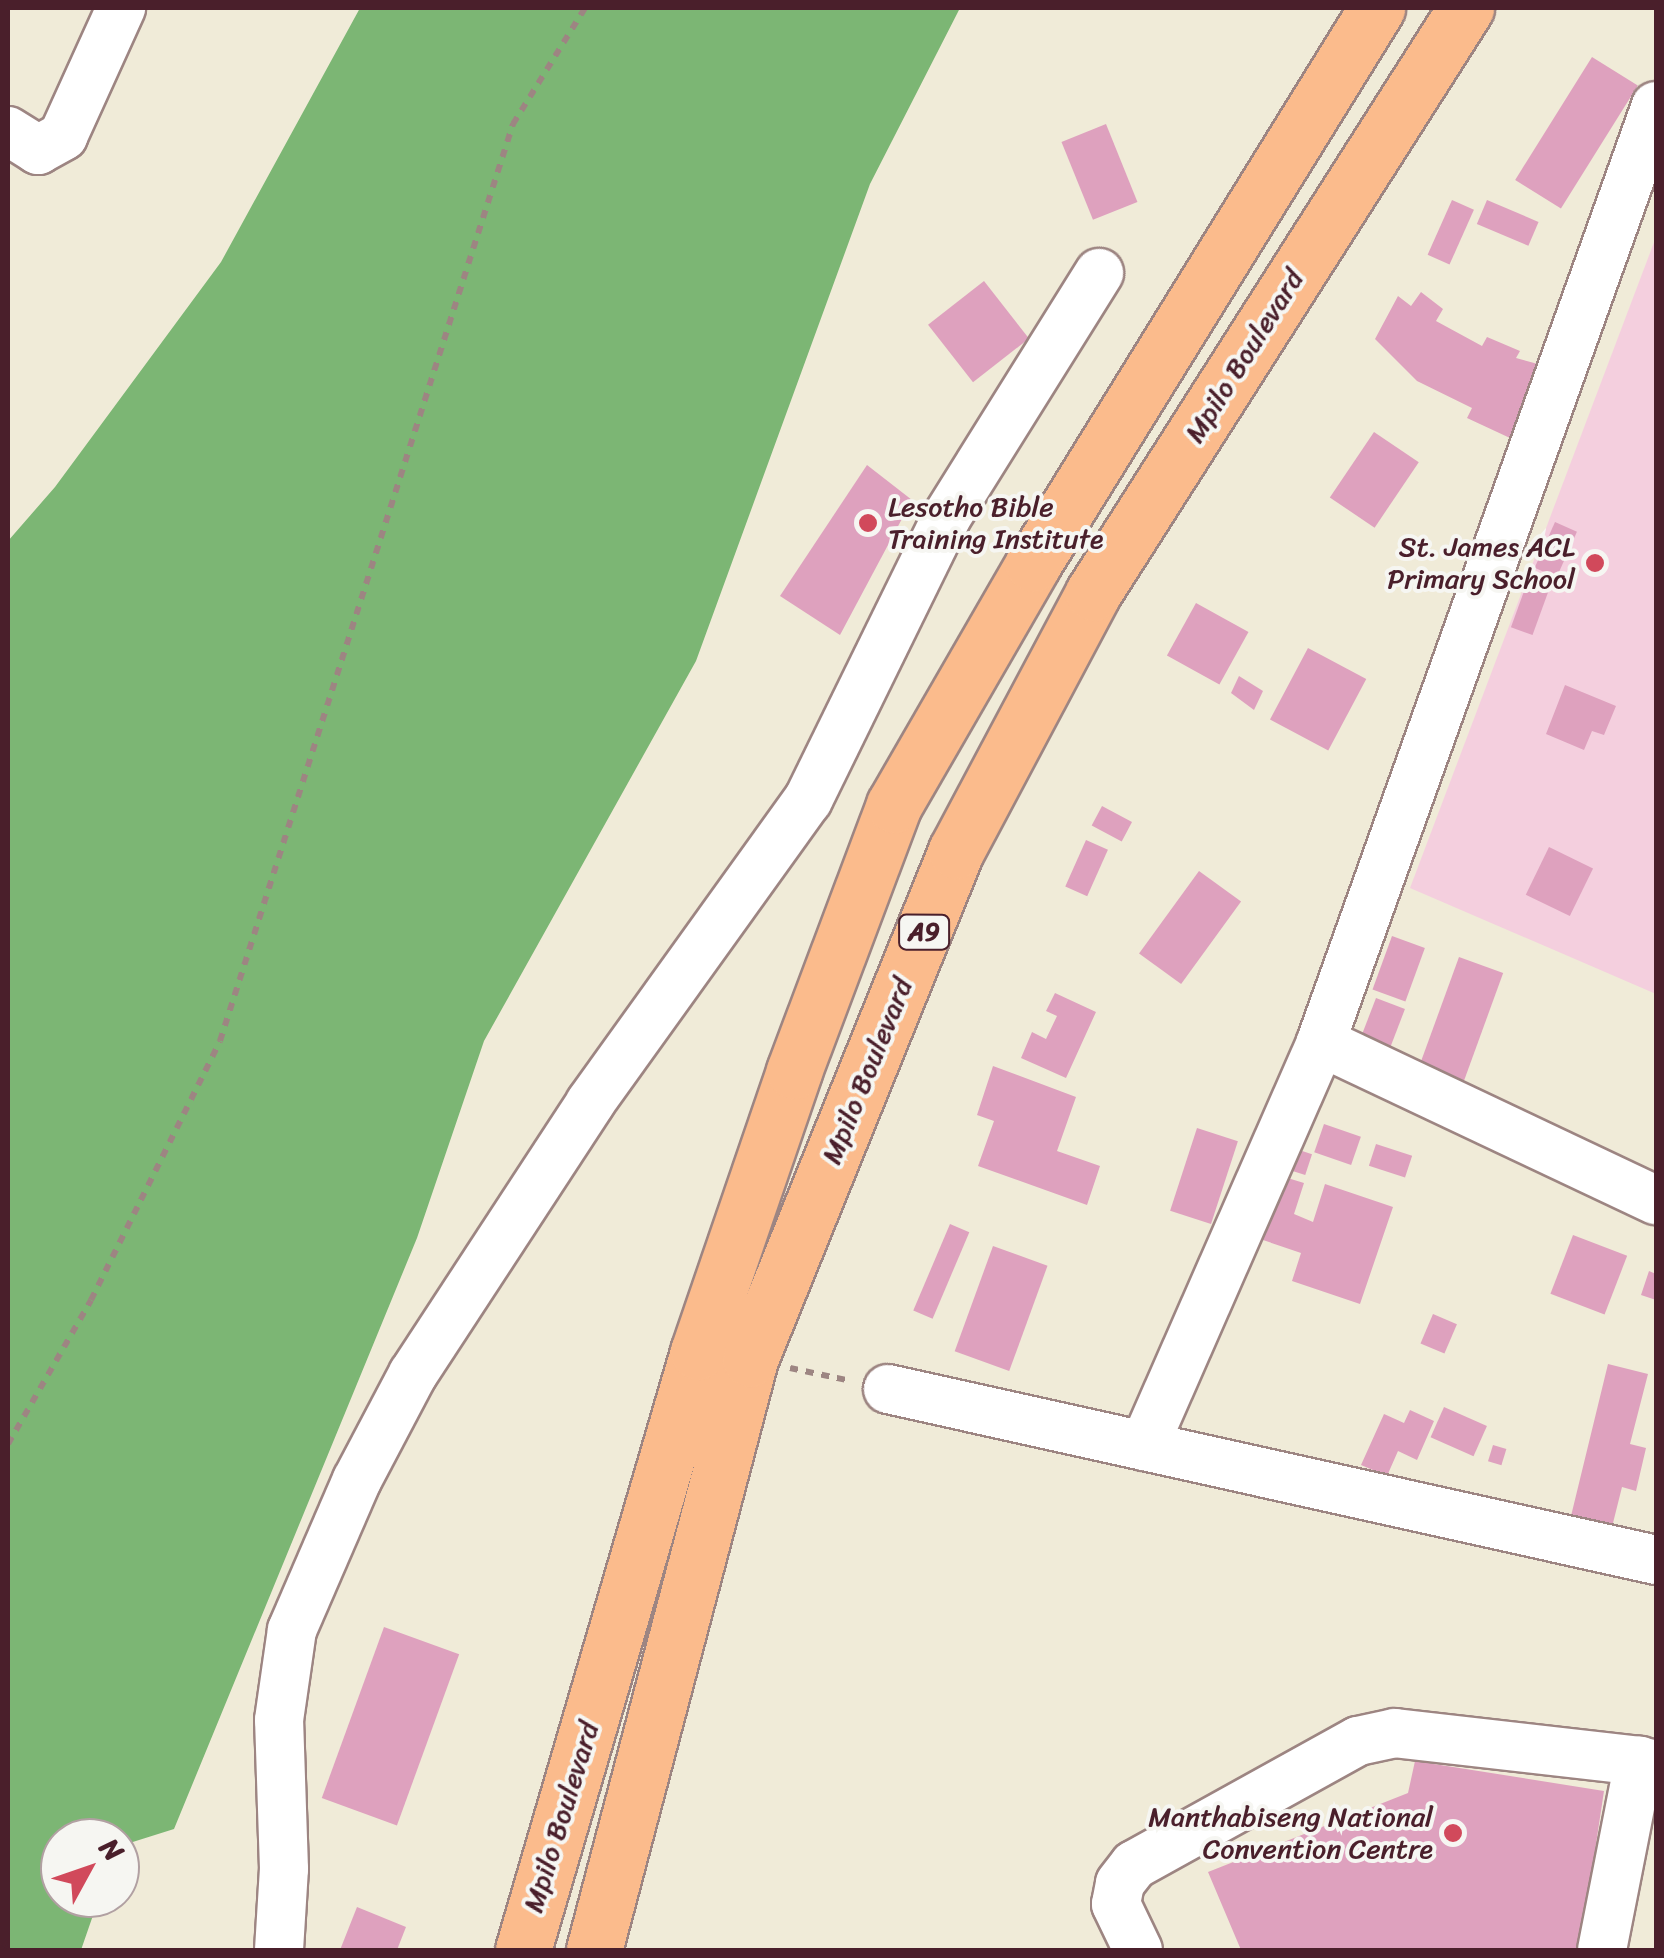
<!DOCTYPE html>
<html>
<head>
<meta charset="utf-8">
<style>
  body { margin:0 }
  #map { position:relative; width:1664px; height:1958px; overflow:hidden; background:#f0ebd8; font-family:Sriracha,sans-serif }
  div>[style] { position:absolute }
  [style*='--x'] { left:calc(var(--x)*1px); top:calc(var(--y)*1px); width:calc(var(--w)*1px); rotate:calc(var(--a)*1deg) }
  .built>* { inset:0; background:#f4cfde }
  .forest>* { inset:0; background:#7cb674 }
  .building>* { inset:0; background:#dea1be; transform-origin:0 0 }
  .path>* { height:6px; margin-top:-3px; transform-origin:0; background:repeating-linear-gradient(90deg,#9d8582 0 8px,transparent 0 16px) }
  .roads { filter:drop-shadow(2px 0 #9d8582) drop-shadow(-2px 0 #9d8582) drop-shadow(0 2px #9d8582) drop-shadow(0 -2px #9d8582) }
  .minor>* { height:48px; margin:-24px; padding:0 24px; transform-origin:24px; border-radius:24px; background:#fff }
  .highway>* { height:55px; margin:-27.5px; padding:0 27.5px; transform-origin:27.5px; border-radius:27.5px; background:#fbbb8c }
  .dots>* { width:28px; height:28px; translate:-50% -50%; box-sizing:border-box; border:5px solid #f6f6f2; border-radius:50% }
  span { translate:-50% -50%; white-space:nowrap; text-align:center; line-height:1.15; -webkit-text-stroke:8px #f6f6f2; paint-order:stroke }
  .shield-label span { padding:2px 8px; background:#f6f6f2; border:2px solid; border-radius:8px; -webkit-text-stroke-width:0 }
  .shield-label { font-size:25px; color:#4a1f2b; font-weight:700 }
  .street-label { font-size:28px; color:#4a1f2b }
  .poi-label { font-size:28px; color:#4a1f2b }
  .left { translate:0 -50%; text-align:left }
  .right { translate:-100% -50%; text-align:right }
  .frame { position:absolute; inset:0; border:10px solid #4a1f2b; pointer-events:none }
  .north { position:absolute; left:40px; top:1818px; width:100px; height:100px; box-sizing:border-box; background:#f6f6f2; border:2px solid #b1a0a2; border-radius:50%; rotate:50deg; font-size:28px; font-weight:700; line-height:40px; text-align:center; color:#4a1f2b }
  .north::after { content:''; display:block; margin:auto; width:35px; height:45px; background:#d1495b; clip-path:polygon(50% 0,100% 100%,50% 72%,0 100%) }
</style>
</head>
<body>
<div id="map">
  <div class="built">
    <i style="clip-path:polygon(1656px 237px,1656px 994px,1410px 888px)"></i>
  </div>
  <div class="forest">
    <i style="clip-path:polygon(360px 8px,960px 8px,870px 184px,696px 661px,484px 1041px,417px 1238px,174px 1829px,120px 1846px,120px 1838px,60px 1838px,60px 1898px,99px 1898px,81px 1950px,8px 1950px,8px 541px,55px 487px,221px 262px)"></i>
  </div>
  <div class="building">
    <i style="left:1592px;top:57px;width:54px;height:145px;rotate:32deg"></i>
    <i style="left:1106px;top:124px;width:84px;height:48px;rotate:68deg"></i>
    <i style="left:1452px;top:200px;width:24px;height:60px;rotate:24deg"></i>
    <i style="left:1487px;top:200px;width:56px;height:26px;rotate:23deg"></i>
    <i style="left:984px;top:281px;width:73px;height:71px;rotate:52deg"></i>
    <i style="clip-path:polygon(1421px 292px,1443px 309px,1436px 321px,1482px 346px,1487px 337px,1520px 351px,1516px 358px,1545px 366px,1510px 438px,1467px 418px,1472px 408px,1417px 381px,1375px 339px,1398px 296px,1411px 306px)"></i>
    <i style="left:1374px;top:432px;width:54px;height:79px;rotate:34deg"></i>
    <i style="clip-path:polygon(867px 465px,912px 500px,840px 635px,780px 596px)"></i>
    <i style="left:1555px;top:522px;width:24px;height:50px;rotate:24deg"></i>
    <i style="left:1527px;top:583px;width:23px;height:47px;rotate:20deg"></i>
    <i style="left:1196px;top:603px;width:60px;height:60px;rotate:29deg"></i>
    <i style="left:1308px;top:648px;width:66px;height:81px;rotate:28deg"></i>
    <i style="clip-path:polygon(1239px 676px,1263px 691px,1254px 710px,1231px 693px)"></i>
    <i style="clip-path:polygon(1565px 685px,1616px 706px,1604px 735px,1592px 731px,1584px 750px,1546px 734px)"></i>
    <i style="left:1102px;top:806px;width:34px;height:22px;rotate:28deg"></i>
    <i style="left:1086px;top:840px;width:24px;height:51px;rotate:24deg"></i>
    <i style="left:1549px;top:847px;width:49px;height:53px;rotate:26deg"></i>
    <i style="left:1199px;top:871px;width:52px;height:102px;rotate:36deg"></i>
    <i style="left:1392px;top:936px;width:35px;height:57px;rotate:20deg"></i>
    <i style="left:1459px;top:957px;width:47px;height:115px;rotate:20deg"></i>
    <i style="clip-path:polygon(1055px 993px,1096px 1012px,1066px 1078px,1021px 1058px,1032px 1032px,1046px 1039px,1057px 1016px,1046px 1011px)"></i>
    <i style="left:1376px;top:998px;width:31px;height:55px;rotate:21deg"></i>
    <i style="clip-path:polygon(993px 1066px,1076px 1097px,1057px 1151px,1100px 1166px,1087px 1205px,978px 1166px,994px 1121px,977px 1115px)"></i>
    <i style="left:1324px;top:1124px;width:39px;height:30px;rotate:19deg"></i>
    <i style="left:1197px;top:1128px;width:43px;height:87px;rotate:18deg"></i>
    <i style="left:1376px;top:1144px;width:38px;height:23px;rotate:18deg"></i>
    <i style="left:1293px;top:1148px;width:20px;height:22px;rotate:18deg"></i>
    <i style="clip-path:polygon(1281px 1176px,1304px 1183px,1294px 1214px,1313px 1222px,1325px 1184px,1393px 1207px,1360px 1304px,1292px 1281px,1301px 1253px,1260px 1239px)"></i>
    <i style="left:950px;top:1224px;width:21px;height:94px;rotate:23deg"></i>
    <i style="left:1573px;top:1235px;width:58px;height:63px;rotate:21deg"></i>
    <i style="left:993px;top:1246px;width:58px;height:112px;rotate:20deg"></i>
    <i style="clip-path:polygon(1649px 1271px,1656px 1274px,1656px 1300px,1641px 1295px)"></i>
    <i style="left:1433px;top:1314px;width:26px;height:32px;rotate:23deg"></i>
    <i style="clip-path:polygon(1608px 1364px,1648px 1374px,1630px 1444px,1646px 1448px,1636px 1491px,1622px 1487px,1612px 1527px,1571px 1516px)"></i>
    <i style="left:1444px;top:1407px;width:47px;height:33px;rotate:24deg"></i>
    <i style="clip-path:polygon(1410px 1410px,1434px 1421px,1417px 1460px,1398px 1451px,1387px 1476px,1361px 1465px,1384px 1414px,1404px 1423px)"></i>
    <i style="left:1493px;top:1445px;width:14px;height:17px;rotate:17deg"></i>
    <i style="left:384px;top:1627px;width:80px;height:182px;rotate:20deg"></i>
    <i style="clip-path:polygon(1415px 1761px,1604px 1791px,1580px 1950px,1241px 1950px,1208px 1872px,1408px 1793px)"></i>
    <i style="clip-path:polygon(357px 1907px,406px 1927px,397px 1950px,340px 1950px)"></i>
  </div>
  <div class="path">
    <i style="--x:790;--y:1368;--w:62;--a:12"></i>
    <i style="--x:8;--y:1444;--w:166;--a:-60"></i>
    <i style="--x:91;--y:1300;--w:289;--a:-63.5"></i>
    <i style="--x:220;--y:1041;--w:963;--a:-72.28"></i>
    <i style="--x:513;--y:124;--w:137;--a:-58.2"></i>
  </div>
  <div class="roads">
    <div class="minor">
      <i style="--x:8;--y:131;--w:36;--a:32"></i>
      <i style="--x:38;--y:150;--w:29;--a:-29"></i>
      <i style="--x:63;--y:136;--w:141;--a:-65.6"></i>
      <i style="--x:1321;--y:1042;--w:370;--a:25.3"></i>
      <i style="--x:888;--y:1389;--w:787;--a:12.55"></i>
      <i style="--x:1144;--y:1446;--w:441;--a:-66.3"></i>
      <i style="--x:1321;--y:1042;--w:994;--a:-70.31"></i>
      <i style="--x:279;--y:1950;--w:81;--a:-86.5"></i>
      <i style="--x:284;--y:1869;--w:149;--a:-91.9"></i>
      <i style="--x:279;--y:1720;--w:91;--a:-81.8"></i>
      <i style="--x:292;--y:1630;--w:163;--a:-66.6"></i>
      <i style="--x:357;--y:1480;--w:120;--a:-62.2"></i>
      <i style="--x:413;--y:1374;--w:324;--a:-56.8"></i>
      <i style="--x:590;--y:1103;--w:373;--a:-54.3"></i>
      <i style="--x:808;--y:800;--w:314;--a:-63.9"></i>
      <i style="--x:946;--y:518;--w:289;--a:-58"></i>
      <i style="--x:1138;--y:1950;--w:51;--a:-115.6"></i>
      <i style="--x:1116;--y:1904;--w:21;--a:-79"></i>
      <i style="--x:1120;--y:1883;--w:23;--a:-52"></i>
      <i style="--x:1134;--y:1865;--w:256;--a:-29"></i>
      <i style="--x:1358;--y:1741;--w:38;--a:-12"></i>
      <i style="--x:1395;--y:1733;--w:246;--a:6.5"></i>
      <i style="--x:1602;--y:1950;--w:193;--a:-78.9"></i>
      <i style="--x:1639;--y:1761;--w:17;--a:13"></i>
    </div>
    <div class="highway">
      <i style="--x:523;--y:1950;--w:623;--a:-73.69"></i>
      <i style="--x:698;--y:1352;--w:297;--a:-71.1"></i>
      <i style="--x:794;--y:1071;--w:284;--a:-69.4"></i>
      <i style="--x:894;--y:805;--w:278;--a:-60"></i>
      <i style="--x:1033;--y:564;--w:654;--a:-58.25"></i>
      <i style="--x:594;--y:1950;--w:611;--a:-75.21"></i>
      <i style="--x:750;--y:1359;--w:548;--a:-67.93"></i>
      <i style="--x:956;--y:851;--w:292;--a:-62"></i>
      <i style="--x:1093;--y:593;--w:694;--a:-57.48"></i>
    </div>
  </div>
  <div class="dots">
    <i style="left:868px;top:523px;background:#d1495b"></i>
    <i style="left:1595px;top:563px;background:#d1495b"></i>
    <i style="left:1453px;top:1833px;background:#d1495b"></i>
  </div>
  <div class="shield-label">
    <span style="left:924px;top:932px">A9</span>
  </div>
  <div class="street-label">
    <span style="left:1244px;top:356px;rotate:-58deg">Mpilo Boulevard</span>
    <span style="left:867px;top:1071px;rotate:-68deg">Mpilo Boulevard</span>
    <span style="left:561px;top:1817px;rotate:-73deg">Mpilo Boulevard</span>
  </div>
  <div class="poi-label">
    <span class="left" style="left:888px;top:523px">Lesotho Bible<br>Training Institute</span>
    <span class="right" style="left:1575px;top:563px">St. James ACL<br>Primary School</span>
    <span class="right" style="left:1433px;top:1833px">Manthabiseng National<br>Convention Centre</span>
  </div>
  <div class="frame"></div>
  <div class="north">N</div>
</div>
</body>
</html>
